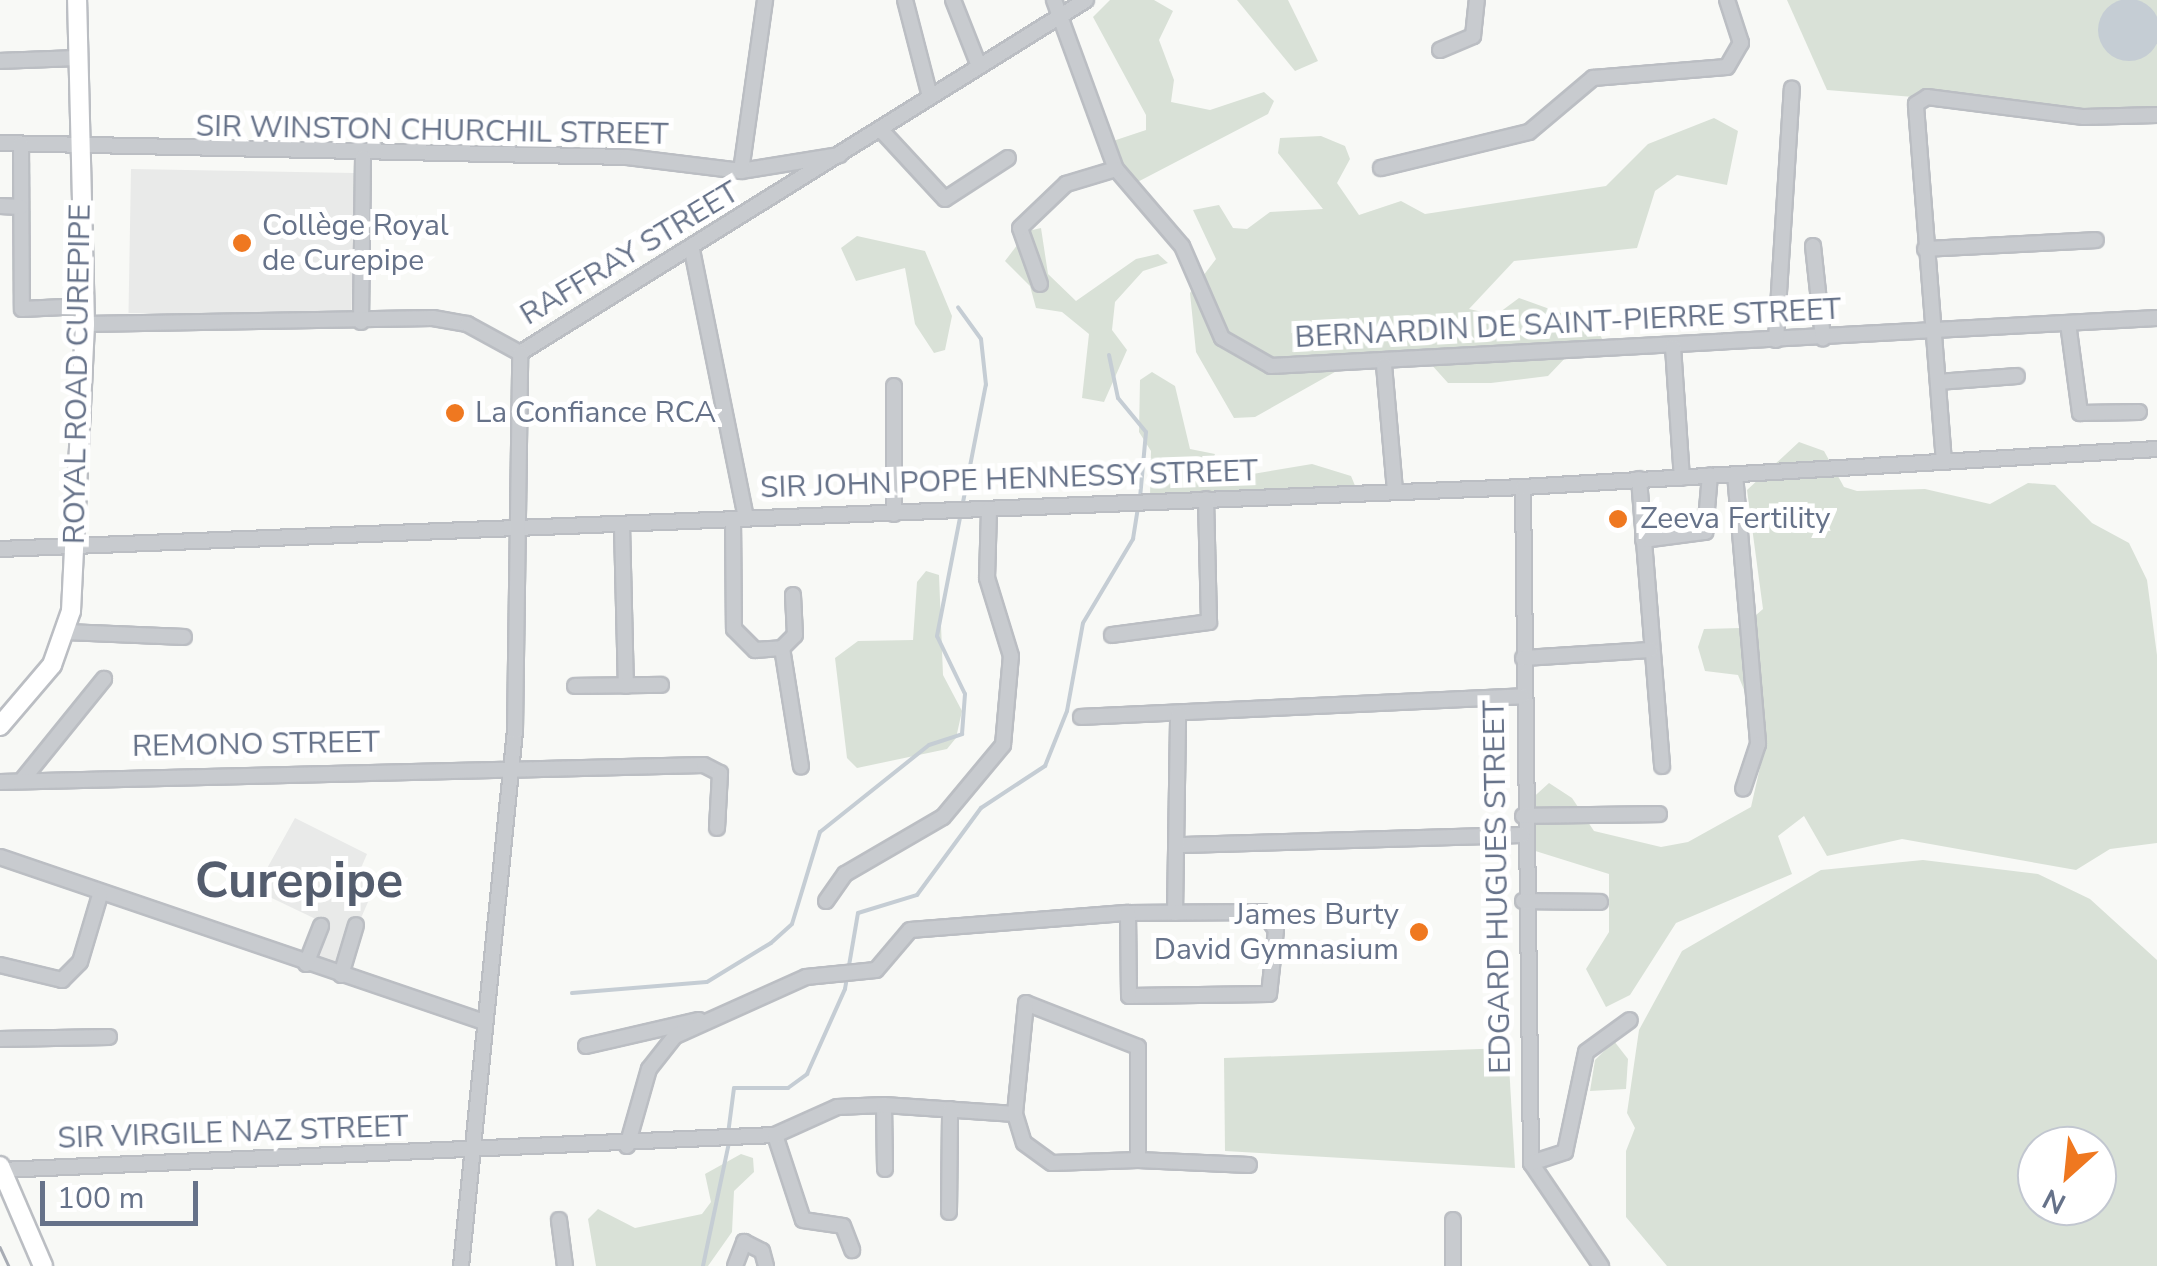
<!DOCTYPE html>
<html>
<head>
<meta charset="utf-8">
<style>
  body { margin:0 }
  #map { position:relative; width:2157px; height:1266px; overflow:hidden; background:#f8f9f6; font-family:"Nunito Sans",sans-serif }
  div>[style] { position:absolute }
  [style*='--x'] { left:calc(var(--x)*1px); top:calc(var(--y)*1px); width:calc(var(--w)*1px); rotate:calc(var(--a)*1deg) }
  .built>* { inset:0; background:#e9eae9; transform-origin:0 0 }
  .green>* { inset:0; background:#d9e1d7 }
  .water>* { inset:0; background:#c5cdd4 }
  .round { border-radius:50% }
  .stream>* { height:4px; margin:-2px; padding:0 2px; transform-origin:2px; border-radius:2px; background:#c5cdd4 }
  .roads { filter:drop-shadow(2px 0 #bbbec3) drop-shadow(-2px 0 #bbbec3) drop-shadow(0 2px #bbbec3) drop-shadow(0 -2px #bbbec3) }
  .minor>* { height:14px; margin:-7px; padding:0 7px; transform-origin:7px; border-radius:7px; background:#c8cbcf }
  .major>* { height:18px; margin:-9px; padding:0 9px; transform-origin:9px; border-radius:9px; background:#fff }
  .tram>* { height:2.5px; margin:-1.25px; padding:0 1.25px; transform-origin:1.25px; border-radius:1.25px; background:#a8acb4 }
  .dots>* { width:28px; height:28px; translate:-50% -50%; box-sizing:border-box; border:5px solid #fff; border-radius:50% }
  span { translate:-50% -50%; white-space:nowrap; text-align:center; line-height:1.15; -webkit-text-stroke:10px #fff; paint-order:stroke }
  .street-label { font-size:30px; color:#667289 }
  .poi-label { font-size:30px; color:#667289 }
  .left { translate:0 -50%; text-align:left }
  .right { translate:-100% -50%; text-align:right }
  .town-label { font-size:50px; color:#545d6e; font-weight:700 }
  .north { position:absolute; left:2017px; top:1126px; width:100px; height:100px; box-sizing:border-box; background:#fff; border:2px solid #c2c7d0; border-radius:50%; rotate:207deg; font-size:28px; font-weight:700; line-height:40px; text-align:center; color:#667289 }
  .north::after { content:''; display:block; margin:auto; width:35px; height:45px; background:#ef7820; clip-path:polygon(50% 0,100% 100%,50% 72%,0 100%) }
  .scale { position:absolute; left:40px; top:1181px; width:158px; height:45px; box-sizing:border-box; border:5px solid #667289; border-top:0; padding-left:12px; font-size:30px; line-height:35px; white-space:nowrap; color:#667289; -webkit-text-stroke:8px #fff; paint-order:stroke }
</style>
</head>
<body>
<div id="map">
  <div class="built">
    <i style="left:131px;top:169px;width:223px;height:144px;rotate:1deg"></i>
    <i style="clip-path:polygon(295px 818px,367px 854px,361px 868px,378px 879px,338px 971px,310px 962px,324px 923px,255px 890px)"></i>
  </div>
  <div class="green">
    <i style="clip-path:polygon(1110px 0,1154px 0,1173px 11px,1159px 40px,1174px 80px,1171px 102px,1210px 110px,1264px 92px,1274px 101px,1268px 114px,1126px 188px,1107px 143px,1146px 130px,1146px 115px,1093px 17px)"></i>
    <i style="clip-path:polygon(1237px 0,1288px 0,1318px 61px,1295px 71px)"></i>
    <i style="clip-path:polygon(1787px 0,2157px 0,2157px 108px,2113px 113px,1827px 90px)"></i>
    <i style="clip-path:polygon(1714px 118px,1738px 131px,1727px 185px,1677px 175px,1655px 191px,1637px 248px,1514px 261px,1469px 309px,1496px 315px,1519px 298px,1594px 325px,1607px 347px,1596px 357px,1568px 355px,1548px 376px,1491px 383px,1448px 383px,1430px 363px,1358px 359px,1255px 417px,1234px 418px,1196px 352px,1190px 293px,1216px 259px,1193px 210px,1219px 205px,1233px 228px,1247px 229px,1270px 212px,1323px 209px,1278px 153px,1280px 138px,1321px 136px,1345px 146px,1350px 159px,1337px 183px,1359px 215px,1401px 201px,1425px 214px,1606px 186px,1648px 144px)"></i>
    <i style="clip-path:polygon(1041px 228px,1048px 274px,1076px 301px,1136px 259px,1158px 254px,1168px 263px,1143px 271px,1115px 302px,1112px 330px,1127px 350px,1104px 402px,1082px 398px,1089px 334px,1062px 312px,1036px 308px,1030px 286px,1005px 261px,1028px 231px)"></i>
    <i style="clip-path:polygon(857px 236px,925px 251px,952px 316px,945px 350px,934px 353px,915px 324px,905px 268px,856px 281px,841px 248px)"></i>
    <i style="clip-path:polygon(1152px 372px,1175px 386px,1190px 449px,1215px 454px,1205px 482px,1312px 464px,1351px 476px,1356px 488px,1150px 496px,1151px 451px,1139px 432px,1140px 380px)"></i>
    <i style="clip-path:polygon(1799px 442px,1824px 451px,1844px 487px,1857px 491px,1925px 489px,1990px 504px,2028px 483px,2055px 485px,2092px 523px,2129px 543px,2147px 580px,2157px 655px,2157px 843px,2110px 849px,2076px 870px,1902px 839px,1827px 856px,1804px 816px,1778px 836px,1792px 874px,1676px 923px,1630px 995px,1606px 1007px,1586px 969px,1609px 932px,1609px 874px,1529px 849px,1527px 803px,1549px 783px,1572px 798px,1594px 831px,1661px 847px,1688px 842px,1751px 807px,1761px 763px,1753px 712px,1738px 675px,1705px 671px,1698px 647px,1704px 629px,1741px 628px,1763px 609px,1747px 490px)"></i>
    <i style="clip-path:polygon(926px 571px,939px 575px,943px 675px,962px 711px,956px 738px,947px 749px,857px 768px,847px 758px,835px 658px,858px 641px,913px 640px,917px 582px)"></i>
    <i style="clip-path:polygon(evenodd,1923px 860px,2038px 874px,2090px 899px,2157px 960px,2157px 1266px,1667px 1266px,1626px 1217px,1626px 1151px,1635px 1128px,1627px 1113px,1639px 1030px,1682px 951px,1821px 870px,1923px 860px,2037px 1146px,2097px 1146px,2097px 1206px,2037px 1206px,2037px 1146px)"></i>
    <i style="clip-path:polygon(1614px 1041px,1628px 1059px,1626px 1089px,1590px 1091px,1595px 1060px)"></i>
    <i style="clip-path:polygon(1508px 1048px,1515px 1168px,1225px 1151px,1224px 1058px)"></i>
    <i style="clip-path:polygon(741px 1154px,753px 1158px,754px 1172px,734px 1191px,732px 1232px,708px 1266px,596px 1266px,588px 1219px,598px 1209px,635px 1228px,702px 1214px,711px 1202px,705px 1174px)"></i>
  </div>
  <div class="water">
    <i class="round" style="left:2098px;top:-1px;width:62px;height:62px"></i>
  </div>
  <div class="stream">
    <i style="--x:1109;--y:355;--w:44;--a:78.2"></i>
    <i style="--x:1118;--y:398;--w:44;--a:50.5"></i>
    <i style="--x:1146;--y:432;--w:66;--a:95.2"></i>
    <i style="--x:572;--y:993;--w:135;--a:-4.7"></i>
    <i style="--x:707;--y:982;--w:75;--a:-31.4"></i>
    <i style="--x:771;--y:943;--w:28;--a:-42"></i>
    <i style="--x:792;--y:924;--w:96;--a:-73.1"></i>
    <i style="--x:820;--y:832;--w:139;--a:-38.6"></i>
    <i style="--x:929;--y:745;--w:35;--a:-18"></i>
    <i style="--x:962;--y:734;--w:40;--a:-85.7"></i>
    <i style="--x:965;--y:694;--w:64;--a:-115.8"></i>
    <i style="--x:937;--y:636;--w:256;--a:-79"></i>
    <i style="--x:986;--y:385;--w:46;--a:-96.2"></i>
    <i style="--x:981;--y:339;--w:39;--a:-126"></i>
    <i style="--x:728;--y:1134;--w:46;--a:-82.6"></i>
    <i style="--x:734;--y:1088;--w:54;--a:0"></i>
    <i style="--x:788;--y:1088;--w:24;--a:-36"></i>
    <i style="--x:807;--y:1074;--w:93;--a:-65.9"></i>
    <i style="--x:845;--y:989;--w:77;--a:-80.3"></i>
    <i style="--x:858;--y:913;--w:62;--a:-17"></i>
    <i style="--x:917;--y:895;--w:108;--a:-53.7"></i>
    <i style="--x:981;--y:808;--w:77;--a:-33.3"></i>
    <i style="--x:1045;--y:766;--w:59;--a:-68.2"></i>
    <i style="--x:1067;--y:711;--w:89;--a:-79.7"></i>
    <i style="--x:1083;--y:623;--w:98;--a:-59.2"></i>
    <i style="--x:1133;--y:539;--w:31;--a:-81"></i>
    <i style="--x:703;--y:1266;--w:126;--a:-78.1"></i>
  </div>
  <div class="roads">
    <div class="minor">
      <i style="--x:905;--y:0;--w:100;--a:75.5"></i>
      <i style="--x:953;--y:0;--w:71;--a:68.5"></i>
      <i style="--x:1054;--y:0;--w:180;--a:69.9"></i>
      <i style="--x:1116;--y:169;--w:101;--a:49.4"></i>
      <i style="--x:1182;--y:246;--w:100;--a:66.5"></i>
      <i style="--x:1222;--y:338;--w:56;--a:29.7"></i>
      <i style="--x:1271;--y:366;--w:887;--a:-3.1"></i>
      <i style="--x:1440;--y:50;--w:36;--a:-23"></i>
      <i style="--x:1473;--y:36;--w:36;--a:-84"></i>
      <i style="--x:0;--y:61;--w:77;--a:-2.2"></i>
      <i style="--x:881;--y:130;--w:94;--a:47.2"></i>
      <i style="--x:945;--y:199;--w:75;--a:-33.1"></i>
      <i style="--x:0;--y:143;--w:627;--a:1.28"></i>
      <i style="--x:627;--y:157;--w:115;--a:7"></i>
      <i style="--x:741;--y:171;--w:100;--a:-9.2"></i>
      <i style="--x:21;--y:144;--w:165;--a:89.7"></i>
      <i style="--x:22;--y:309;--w:63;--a:-2.7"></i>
      <i style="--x:1381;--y:168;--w:152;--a:-13.7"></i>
      <i style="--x:1529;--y:132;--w:84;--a:-40.2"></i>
      <i style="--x:1593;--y:78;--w:134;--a:-4.7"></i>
      <i style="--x:1727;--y:67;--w:28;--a:-60"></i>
      <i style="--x:1741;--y:43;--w:45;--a:-108"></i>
      <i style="--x:741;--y:171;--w:173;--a:-82"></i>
      <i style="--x:0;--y:206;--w:21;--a:3"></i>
      <i style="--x:1813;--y:246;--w:93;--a:83.8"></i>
      <i style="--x:1925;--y:249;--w:171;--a:-3"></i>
      <i style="--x:692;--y:250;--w:274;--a:78.6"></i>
      <i style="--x:1040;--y:284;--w:59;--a:-109.7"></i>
      <i style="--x:1020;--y:228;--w:64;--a:-43.7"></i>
      <i style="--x:1066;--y:184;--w:52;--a:-16.7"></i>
      <i style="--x:361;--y:322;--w:164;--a:-89.3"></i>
      <i style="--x:2068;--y:323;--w:91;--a:82.4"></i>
      <i style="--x:2080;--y:413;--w:59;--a:-1"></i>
      <i style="--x:85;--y:324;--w:348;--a:-1"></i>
      <i style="--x:433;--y:318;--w:35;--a:10"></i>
      <i style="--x:467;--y:324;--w:60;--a:28.7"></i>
      <i style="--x:1776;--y:340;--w:252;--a:-86.4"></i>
      <i style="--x:1673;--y:347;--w:131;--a:86.1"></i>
      <i style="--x:520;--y:353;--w:667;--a:-31.95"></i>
      <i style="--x:1384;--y:365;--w:127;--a:85"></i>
      <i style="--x:1938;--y:382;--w:79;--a:-4.3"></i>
      <i style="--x:894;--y:386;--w:128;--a:90"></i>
      <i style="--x:1944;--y:462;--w:359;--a:-94.5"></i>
      <i style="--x:1916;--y:104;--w:13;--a:-32"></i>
      <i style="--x:1927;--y:97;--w:158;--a:7.3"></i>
      <i style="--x:2084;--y:117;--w:73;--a:-1.6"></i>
      <i style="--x:1735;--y:474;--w:271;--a:85.1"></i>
      <i style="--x:1758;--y:744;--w:47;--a:108.4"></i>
      <i style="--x:1639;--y:479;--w:288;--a:85.4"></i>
      <i style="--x:1523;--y:487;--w:676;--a:89.32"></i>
      <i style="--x:1531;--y:1163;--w:125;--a:55.8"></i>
      <i style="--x:733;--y:520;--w:109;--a:89.5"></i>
      <i style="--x:734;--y:629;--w:30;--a:45"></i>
      <i style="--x:755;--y:650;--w:27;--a:-4"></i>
      <i style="--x:782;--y:648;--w:120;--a:80.9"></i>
      <i style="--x:622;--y:526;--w:160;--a:88.6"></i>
      <i style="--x:1643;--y:540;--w:63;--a:-7.4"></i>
      <i style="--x:1705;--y:532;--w:57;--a:-85"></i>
      <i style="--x:0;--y:549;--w:1524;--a:-2.33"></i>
      <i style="--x:1523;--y:487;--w:635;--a:-3.43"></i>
      <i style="--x:67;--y:632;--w:117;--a:2.4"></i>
      <i style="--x:1112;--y:635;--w:98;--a:-7.6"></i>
      <i style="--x:1209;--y:622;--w:123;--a:-91.4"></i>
      <i style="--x:782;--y:648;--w:18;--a:-45"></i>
      <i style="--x:795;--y:635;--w:40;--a:-92.9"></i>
      <i style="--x:1523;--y:658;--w:128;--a:-3.6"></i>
      <i style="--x:575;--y:686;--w:86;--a:-0.7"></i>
      <i style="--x:1081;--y:717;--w:441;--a:-2.7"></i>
      <i style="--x:23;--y:779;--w:129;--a:-51"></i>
      <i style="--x:0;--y:782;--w:704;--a:-1.38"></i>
      <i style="--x:704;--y:765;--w:18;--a:27"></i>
      <i style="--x:720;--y:773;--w:55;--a:93.1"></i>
      <i style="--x:1523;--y:816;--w:136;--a:-0.8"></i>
      <i style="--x:1182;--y:845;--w:341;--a:-1.7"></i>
      <i style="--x:0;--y:857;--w:508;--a:18.83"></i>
      <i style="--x:826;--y:901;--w:33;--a:-55"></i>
      <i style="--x:845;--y:874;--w:113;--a:-30.2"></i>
      <i style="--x:943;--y:817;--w:94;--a:-50.2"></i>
      <i style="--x:1003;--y:745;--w:89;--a:-84.9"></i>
      <i style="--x:1011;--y:656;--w:82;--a:-107.1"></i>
      <i style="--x:987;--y:578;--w:69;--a:-88.3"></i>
      <i style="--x:1523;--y:901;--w:77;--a:0.7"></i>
      <i style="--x:1175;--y:913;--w:199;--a:-89.1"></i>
      <i style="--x:306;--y:964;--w:41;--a:-68.5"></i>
      <i style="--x:0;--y:965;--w:64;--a:13.6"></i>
      <i style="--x:62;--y:980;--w:25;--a:-45"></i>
      <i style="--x:80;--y:962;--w:70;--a:-73.4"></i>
      <i style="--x:341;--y:975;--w:52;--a:-73.3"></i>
      <i style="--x:0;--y:1039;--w:109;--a:-1.1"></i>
      <i style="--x:586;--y:1046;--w:116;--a:-13"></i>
      <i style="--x:884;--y:1105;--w:64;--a:89.1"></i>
      <i style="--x:775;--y:1135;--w:89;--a:71.8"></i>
      <i style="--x:803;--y:1220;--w:40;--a:8.5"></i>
      <i style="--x:843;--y:1226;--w:26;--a:69"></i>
      <i style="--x:627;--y:1146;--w:80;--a:-74.1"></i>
      <i style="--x:649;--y:1069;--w:42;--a:-51.8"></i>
      <i style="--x:675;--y:1036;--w:144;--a:-24.2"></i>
      <i style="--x:806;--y:977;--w:70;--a:-5.7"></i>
      <i style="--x:876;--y:970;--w:52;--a:-49.6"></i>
      <i style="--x:910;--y:930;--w:219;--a:-4.5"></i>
      <i style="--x:1128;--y:913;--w:135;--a:-0.4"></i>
      <i style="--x:1263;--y:912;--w:22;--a:54"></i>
      <i style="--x:1276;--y:930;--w:64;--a:96.2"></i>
      <i style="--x:1269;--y:994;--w:140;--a:179.2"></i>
      <i style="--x:1129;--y:996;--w:83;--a:-90.7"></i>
      <i style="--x:1138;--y:1160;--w:111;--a:2.6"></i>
      <i style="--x:1531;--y:1163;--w:36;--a:-18"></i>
      <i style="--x:1565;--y:1152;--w:102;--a:-78.1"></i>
      <i style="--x:1586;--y:1052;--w:54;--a:-36"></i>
      <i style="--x:1;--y:1170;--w:775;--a:-2.59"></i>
      <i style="--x:775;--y:1135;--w:68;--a:-24.3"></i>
      <i style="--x:837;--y:1107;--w:47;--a:-2.4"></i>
      <i style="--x:884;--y:1105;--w:131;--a:3.9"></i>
      <i style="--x:1015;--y:1114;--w:30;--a:73"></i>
      <i style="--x:1024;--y:1143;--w:34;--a:36"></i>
      <i style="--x:1052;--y:1163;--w:86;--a:-2"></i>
      <i style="--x:1138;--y:1160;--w:113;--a:-90"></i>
      <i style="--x:1138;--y:1047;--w:120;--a:-158.6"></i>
      <i style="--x:1026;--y:1003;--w:112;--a:95.7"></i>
      <i style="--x:949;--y:1212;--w:103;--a:-89.4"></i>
      <i style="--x:559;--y:1220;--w:46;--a:82.6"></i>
      <i style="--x:461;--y:1266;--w:538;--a:-84.24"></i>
      <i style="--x:515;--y:731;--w:378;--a:-89.2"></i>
      <i style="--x:735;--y:1266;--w:26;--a:-69"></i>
      <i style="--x:744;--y:1242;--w:20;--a:27"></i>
      <i style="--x:762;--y:1251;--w:16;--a:75"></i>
      <i style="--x:1453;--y:1266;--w:46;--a:-90"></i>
    </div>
    <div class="major">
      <i style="--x:0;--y:726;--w:80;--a:-49.6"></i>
      <i style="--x:52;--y:665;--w:57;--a:-70.6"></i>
      <i style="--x:71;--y:611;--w:287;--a:-87.2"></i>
      <i style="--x:85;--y:324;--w:324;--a:-91.4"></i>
      <i style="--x:0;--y:1166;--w:109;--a:66.7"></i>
    </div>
  </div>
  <div class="tram">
    <i style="--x:0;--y:1247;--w:21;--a:65"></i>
  </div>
  <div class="dots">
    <i style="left:242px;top:243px;background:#ef7820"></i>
    <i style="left:455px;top:413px;background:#ef7820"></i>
    <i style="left:1618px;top:519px;background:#ef7820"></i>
    <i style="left:1419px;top:932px;background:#ef7820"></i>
  </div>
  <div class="street-label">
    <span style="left:432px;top:131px;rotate:1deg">SIR WINSTON CHURCHIL STREET</span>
    <span style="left:630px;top:254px;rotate:-31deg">RAFFRAY STREET</span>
    <span style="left:1568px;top:324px;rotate:-3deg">BERNARDIN DE SAINT-PIERRE STREET</span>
    <span style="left:78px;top:374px;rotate:-89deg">ROYAL ROAD CUREPIPE</span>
    <span style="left:1009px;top:480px;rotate:-2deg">SIR JOHN POPE HENNESSY STREET</span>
    <span style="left:256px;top:745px;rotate:-1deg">REMONO STREET</span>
    <span style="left:1498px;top:887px;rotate:-91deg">EDGARD HUGUES STREET</span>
    <span style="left:233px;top:1133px;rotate:-2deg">SIR VIRGILE NAZ STREET</span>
  </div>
  <div class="poi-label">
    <span class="left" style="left:262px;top:243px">Collège Royal<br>de Curepipe</span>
    <span class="left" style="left:475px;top:413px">La Confiance RCA</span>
    <span class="left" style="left:1640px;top:519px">Zeeva Fertility</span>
    <span class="right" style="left:1399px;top:932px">James Burty<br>David Gymnasium</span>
  </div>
  <div class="town-label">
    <span style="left:299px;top:881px">Curepipe</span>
  </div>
  <div class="north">N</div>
  <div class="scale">100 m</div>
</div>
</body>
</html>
